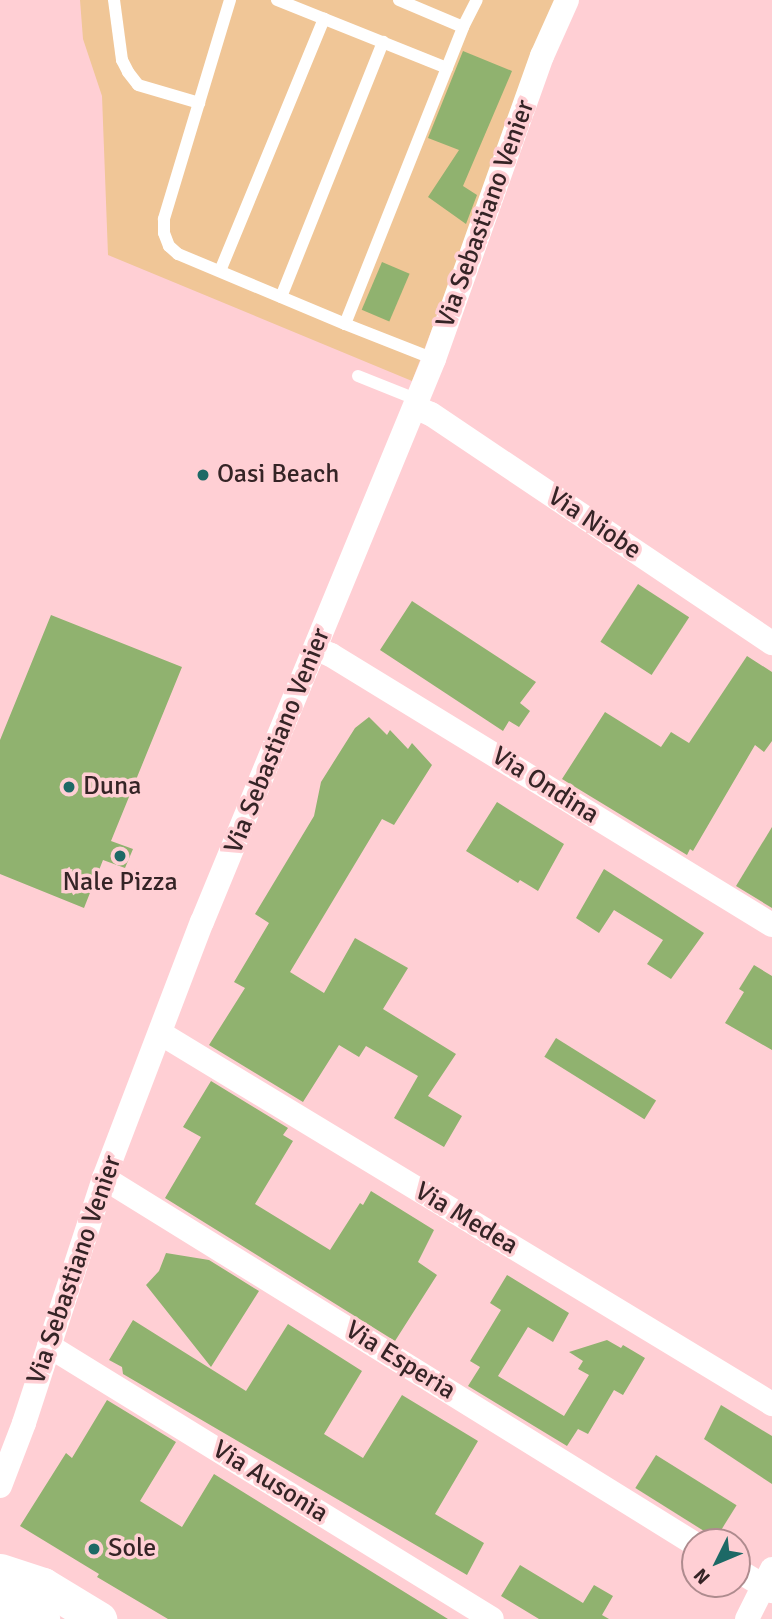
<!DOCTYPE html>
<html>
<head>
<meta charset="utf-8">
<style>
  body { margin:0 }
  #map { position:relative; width:772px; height:1619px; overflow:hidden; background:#ffcfd4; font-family:Signika,sans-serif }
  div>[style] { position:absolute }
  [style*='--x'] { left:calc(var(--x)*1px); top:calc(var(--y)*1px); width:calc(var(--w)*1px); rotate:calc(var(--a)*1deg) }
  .green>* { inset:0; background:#f0c697 }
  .building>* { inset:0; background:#90b26f; transform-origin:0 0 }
  .lane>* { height:12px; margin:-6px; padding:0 6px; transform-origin:6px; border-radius:6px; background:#fff }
  .street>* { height:24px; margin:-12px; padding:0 12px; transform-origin:12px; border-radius:12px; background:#fff }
  .secondary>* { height:35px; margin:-17.5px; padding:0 17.5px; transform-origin:17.5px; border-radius:17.5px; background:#fff }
  .dots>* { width:19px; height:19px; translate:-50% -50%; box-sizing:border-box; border:4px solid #ffcfd4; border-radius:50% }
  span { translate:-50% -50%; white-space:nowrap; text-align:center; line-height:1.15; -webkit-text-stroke:7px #ffcfd4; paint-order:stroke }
  .street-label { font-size:26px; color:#352426 }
  .poi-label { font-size:26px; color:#352426 }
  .left { translate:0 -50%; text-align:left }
  .north { position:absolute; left:681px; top:1528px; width:70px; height:70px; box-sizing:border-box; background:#ffcfd4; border:2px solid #ae8b8e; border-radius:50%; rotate:227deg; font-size:19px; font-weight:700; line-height:28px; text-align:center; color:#352426 }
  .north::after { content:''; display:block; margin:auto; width:24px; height:32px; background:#1d6966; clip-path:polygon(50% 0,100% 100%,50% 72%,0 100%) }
</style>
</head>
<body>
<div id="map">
  <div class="green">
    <i style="clip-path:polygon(80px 0,559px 0,412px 381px,108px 255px,102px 96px,83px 39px)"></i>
  </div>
  <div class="building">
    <i style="clip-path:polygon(463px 51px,512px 71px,463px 186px,477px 195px,466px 224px,428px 197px,459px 150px,428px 138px)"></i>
    <i style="left:382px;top:262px;width:30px;height:52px;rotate:23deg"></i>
    <i style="left:638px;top:584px;width:61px;height:69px;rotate:33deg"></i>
    <i style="clip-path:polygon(412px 601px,536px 682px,520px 703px,530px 711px,519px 727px,509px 721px,503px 731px,380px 650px)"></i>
    <i style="clip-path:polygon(51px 615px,182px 667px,111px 841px,133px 849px,125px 868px,103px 860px,84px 908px,0 874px,0 740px)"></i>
    <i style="clip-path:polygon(747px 656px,772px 672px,772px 741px,764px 752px,755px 745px,693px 851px,690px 849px,687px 855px,562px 779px,605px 712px,661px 747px,671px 732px,689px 743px)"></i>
    <i style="clip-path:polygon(369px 717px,387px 735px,390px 730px,408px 749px,412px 743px,432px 765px,394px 825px,382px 819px,290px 972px,324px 993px,355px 938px,408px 968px,383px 1009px,456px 1054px,428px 1096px,462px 1116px,444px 1147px,394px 1118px,418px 1076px,366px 1046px,359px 1057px,339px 1045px,303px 1102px,209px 1045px,245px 988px,234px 982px,269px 923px,255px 914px,314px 816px,321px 782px,355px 728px)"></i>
    <i style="clip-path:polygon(497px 802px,564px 844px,538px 891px,520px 880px,518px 883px,466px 851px)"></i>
    <i style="clip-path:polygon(772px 827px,772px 908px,736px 886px)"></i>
    <i style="clip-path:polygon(604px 869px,704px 933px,671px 979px,647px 964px,663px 940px,614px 910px,599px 933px,576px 918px)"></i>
    <i style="clip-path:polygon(754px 965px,772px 976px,772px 1050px,725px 1023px,744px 992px,739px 989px)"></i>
    <i style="left:556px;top:1038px;width:118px;height:22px;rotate:32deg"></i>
    <i style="clip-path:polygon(211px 1081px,288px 1128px,283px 1135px,293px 1141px,255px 1204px,330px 1250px,360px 1203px,363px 1205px,371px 1191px,434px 1230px,418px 1262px,437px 1275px,395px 1341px,165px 1198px,201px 1137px,183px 1127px)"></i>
    <i style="clip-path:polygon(166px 1253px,209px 1260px,259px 1291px,211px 1367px,146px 1285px,159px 1271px)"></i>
    <i style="clip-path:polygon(507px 1275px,569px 1313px,553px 1342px,528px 1327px,498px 1376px,564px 1416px,589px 1375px,578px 1369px,583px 1361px,569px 1352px,607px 1340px,621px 1348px,623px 1345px,645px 1358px,623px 1395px,614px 1390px,588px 1434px,578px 1429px,567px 1446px,468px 1386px,480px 1367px,470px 1361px,501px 1310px,490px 1303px)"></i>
    <i style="clip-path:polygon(133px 1320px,246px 1391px,288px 1324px,362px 1371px,324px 1434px,363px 1458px,402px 1395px,478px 1441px,435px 1514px,484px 1543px,467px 1575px,123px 1374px,122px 1367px,109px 1360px)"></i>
    <i style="clip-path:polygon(107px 1400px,176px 1442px,140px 1501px,182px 1527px,214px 1474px,448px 1619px,168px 1619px,97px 1577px,99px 1574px,20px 1526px,66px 1453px,72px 1458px)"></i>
    <i style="clip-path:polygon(721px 1405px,772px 1436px,772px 1484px,704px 1439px)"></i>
    <i style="left:656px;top:1455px;width:95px;height:39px;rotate:32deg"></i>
    <i style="clip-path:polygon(520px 1565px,583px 1603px,594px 1585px,613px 1596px,602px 1615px,609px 1619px,539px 1619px,501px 1596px)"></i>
  </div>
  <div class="lane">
    <i style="--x:114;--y:0;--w:61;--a:82.4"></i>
    <i style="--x:122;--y:60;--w:13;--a:63"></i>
    <i style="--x:128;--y:72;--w:16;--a:52"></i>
    <i style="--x:138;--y:85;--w:64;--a:16.4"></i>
    <i style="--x:230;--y:0;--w:229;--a:106.8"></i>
    <i style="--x:164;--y:219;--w:14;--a:90"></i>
    <i style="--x:164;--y:233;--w:14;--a:69"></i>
    <i style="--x:169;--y:246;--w:12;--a:42"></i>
    <i style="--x:178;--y:254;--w:181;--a:22.7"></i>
    <i style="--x:345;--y:324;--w:320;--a:-68.3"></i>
    <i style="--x:463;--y:27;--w:30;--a:-63"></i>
    <i style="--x:277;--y:0;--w:183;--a:21.8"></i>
    <i style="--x:399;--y:0;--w:69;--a:22.9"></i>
    <i style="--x:220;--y:271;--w:273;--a:-67.6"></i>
    <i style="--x:281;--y:297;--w:275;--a:-68.2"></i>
    <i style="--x:345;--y:324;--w:96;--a:21.5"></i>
    <i style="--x:358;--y:376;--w:65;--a:21.8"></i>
  </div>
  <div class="street">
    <i style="--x:415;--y:407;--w:17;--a:24"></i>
    <i style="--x:431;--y:414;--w:411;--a:33.9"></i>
    <i style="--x:316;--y:649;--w:16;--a:22"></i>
    <i style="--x:331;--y:655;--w:517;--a:31.48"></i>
    <i style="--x:160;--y:1033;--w:716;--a:31.22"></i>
    <i style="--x:104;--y:1178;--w:695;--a:31.77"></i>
    <i style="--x:49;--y:1346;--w:520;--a:31.64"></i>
    <i style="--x:0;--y:1486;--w:67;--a:-69.1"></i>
    <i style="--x:24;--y:1423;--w:258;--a:-71.9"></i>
    <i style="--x:104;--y:1178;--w:274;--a:-69.1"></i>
    <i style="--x:202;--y:922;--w:609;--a:-67.6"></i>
    <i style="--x:434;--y:359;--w:322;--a:-70.4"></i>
    <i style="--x:542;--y:56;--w:61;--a:-65.9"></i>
    <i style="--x:737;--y:1570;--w:41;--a:31"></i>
    <i style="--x:747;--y:1619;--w:56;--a:-63.4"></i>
  </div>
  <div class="secondary">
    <i style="--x:0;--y:1571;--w:45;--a:18"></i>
    <i style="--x:43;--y:1585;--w:66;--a:31.3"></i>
    <i style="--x:0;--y:1605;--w:30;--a:14"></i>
    <i style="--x:29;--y:1612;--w:15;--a:28"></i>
  </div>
  <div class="dots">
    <i style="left:203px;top:475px;background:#1d6966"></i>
    <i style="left:69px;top:787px;background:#1d6966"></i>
    <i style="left:120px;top:856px;background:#1d6966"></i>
    <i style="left:94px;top:1549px;background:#1d6966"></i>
  </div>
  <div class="street-label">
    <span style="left:486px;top:214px;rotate:-70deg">Via Sebastiano Venier</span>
    <span style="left:594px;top:524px;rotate:34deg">Via Niobe</span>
    <span style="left:278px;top:741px;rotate:-68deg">Via Sebastiano Venier</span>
    <span style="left:545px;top:786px;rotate:32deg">Via Ondina</span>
    <span style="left:466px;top:1219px;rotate:31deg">Via Medea</span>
    <span style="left:75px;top:1270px;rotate:-71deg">Via Sebastiano Venier</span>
    <span style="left:400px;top:1361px;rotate:32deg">Via Esperia</span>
    <span style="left:270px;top:1482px;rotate:32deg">Via Ausonia</span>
  </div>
  <div class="poi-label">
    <span class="left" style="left:217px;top:475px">Oasi Beach</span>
    <span class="left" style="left:83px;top:787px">Duna</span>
    <span style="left:120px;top:883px">Nale Pizza</span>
    <span class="left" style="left:108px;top:1549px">Sole</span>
  </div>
  <div class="north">N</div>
</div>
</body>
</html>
